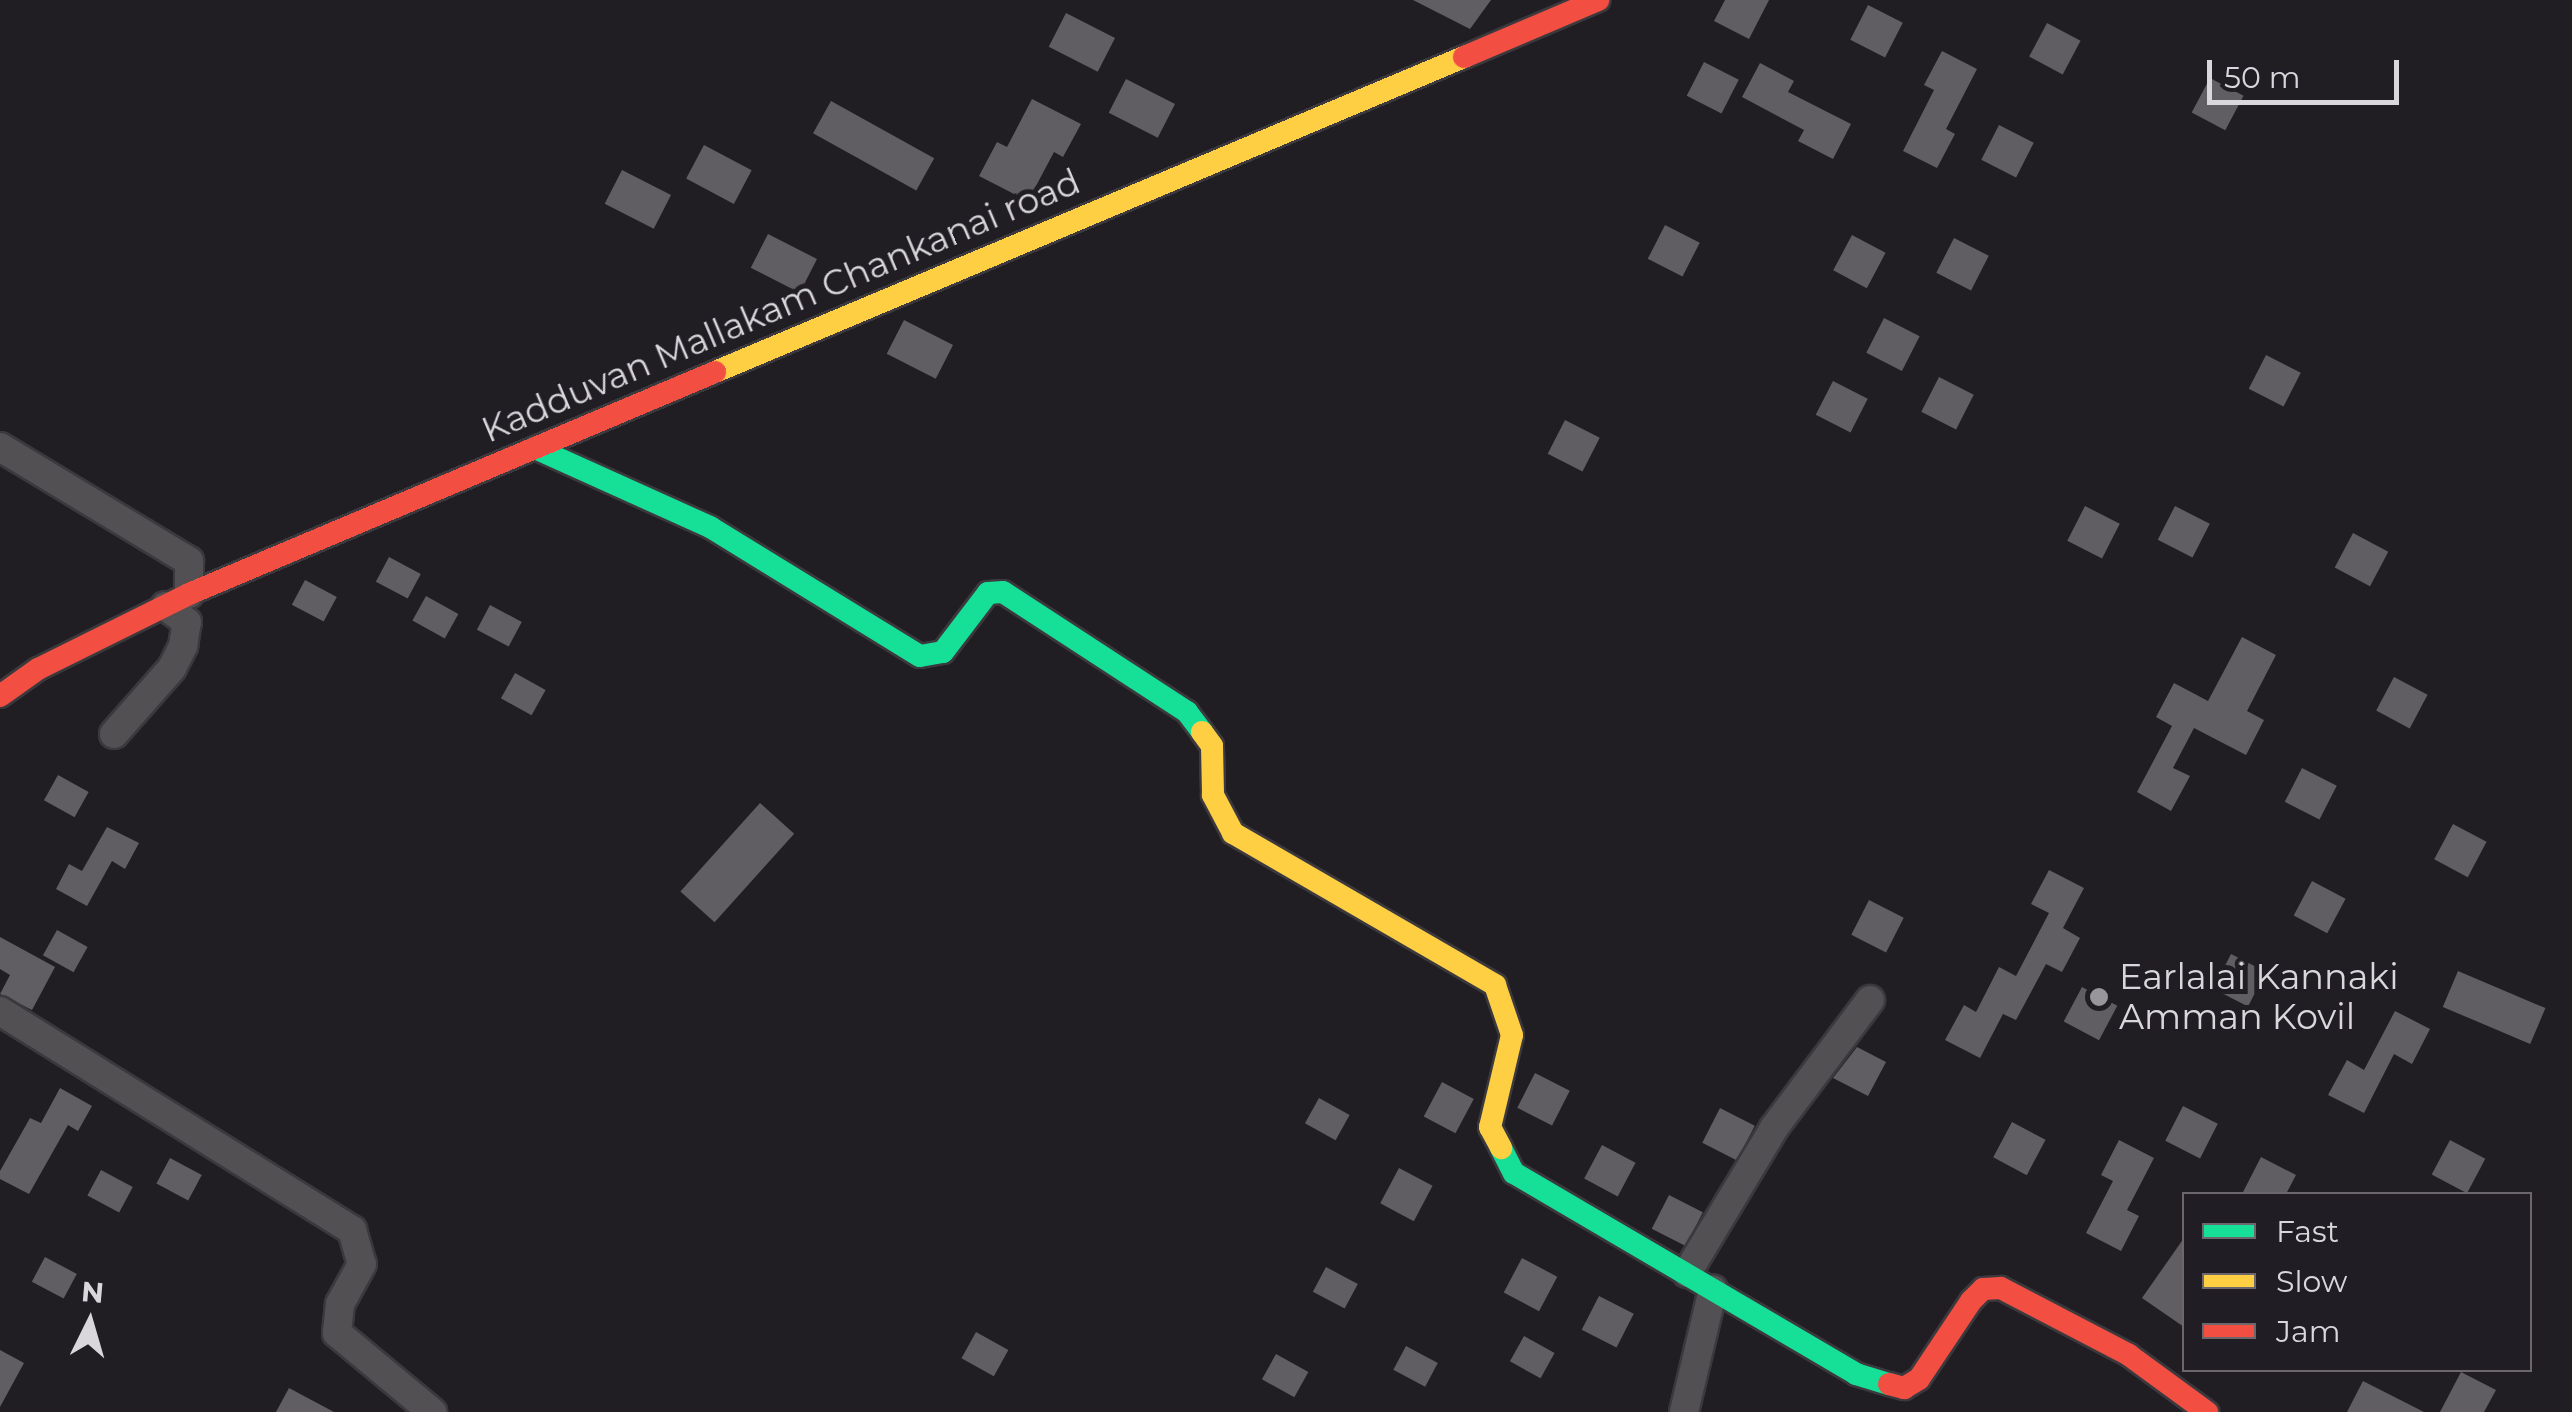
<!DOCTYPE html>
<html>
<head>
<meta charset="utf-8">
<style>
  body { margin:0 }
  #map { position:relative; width:2572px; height:1412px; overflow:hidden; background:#211e23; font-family:Montserrat,sans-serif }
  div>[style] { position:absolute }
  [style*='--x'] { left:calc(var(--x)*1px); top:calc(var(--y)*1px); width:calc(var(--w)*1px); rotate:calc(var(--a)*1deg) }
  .building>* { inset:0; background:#605e62; transform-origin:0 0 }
  .roads { filter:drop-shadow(2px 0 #3b393d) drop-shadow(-2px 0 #3b393d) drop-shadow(0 2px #3b393d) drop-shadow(0 -2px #3b393d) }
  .street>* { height:28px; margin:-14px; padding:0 14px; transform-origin:14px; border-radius:14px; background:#525053 }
  .fast>* { height:22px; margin:-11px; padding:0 11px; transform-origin:11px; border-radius:11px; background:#16e098 }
  .slow>* { height:22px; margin:-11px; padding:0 11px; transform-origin:11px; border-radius:11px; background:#ffcf43 }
  .jam>* { height:22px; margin:-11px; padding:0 11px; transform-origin:11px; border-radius:11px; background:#f24e42 }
  .dots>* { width:28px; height:28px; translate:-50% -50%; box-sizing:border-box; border:5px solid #211d24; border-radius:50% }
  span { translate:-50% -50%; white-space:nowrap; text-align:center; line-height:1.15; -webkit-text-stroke:10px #211d24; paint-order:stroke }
  .street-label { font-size:35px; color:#d9d7db }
  .poi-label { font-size:35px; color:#d9d7db }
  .left { translate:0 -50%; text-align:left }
  .legend { position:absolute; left:2182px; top:1192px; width:350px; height:180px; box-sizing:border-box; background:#211d24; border:2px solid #6b676d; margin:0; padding:12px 18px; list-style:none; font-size:30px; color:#d9d7db }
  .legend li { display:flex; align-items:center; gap:20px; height:50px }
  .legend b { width:50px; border:2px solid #6b676d }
  .north { position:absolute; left:40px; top:1272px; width:100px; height:100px; -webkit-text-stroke:8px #211d24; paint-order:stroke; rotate:5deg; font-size:28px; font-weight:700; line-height:40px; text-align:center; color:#d9d7db }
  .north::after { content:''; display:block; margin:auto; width:35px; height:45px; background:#d9d7db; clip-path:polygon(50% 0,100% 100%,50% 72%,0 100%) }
  .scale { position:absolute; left:2207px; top:60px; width:192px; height:45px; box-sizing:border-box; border:5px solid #d9d7db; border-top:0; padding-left:12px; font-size:30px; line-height:35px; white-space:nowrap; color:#d9d7db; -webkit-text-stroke:8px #211d24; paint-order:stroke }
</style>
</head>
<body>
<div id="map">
  <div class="building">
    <i style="clip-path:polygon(1413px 0,1491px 0,1470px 29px)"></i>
    <i style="clip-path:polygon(1725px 0,1769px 0,1749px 39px,1714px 21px)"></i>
    <i style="left:1868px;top:5px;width:39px;height:39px;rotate:27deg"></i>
    <i style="left:1066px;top:13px;width:55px;height:38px;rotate:27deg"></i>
    <i style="left:2047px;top:23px;width:38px;height:38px;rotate:28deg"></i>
    <i style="clip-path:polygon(1942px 51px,1977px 69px,1946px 129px,1955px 134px,1937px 168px,1903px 151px,1934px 90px,1924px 85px)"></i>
    <i style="left:1704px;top:62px;width:39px;height:38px;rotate:27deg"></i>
    <i style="clip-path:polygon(1760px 63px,1794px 81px,1788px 92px,1851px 124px,1833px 159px,1798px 141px,1804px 130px,1742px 97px)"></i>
    <i style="left:2210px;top:78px;width:38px;height:39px;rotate:28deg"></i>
    <i style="left:1126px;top:79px;width:55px;height:38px;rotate:27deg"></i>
    <i style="clip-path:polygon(1032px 99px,1081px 124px,1063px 157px,1054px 152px,1028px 201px,979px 176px,997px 142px,1007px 147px)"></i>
    <i style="left:831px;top:101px;width:118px;height:37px;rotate:29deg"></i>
    <i style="left:1999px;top:125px;width:39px;height:39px;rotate:27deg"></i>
    <i style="left:704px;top:145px;width:54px;height:38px;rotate:28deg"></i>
    <i style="left:622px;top:170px;width:55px;height:38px;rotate:27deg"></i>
    <i style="left:1665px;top:225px;width:39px;height:38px;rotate:27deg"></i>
    <i style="left:768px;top:234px;width:55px;height:38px;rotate:27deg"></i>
    <i style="left:1852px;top:235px;width:38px;height:40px;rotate:28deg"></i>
    <i style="left:1954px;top:238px;width:39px;height:39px;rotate:27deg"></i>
    <i style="left:1884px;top:318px;width:40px;height:39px;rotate:27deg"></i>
    <i style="left:904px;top:320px;width:55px;height:38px;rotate:27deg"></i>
    <i style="left:2266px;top:355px;width:39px;height:38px;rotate:27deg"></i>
    <i style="left:1939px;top:377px;width:39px;height:39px;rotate:27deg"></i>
    <i style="left:1833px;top:381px;width:39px;height:38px;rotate:27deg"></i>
    <i style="left:1565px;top:420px;width:39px;height:38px;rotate:27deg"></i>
    <i style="left:2085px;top:506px;width:39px;height:39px;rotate:27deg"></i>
    <i style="left:2175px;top:506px;width:39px;height:38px;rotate:27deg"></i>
    <i style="left:2353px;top:533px;width:40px;height:39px;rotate:28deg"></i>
    <i style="left:389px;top:557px;width:36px;height:28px;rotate:28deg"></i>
    <i style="left:305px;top:580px;width:36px;height:28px;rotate:28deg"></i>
    <i style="left:426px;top:596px;width:37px;height:28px;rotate:29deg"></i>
    <i style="left:490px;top:605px;width:36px;height:28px;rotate:28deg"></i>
    <i style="clip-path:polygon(2242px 637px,2276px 655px,2247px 711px,2264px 720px,2246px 755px,2194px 728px,2173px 768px,2190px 776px,2171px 811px,2137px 792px,2172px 726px,2156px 717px,2174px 683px,2208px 701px)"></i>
    <i style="left:515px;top:673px;width:35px;height:29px;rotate:29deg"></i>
    <i style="left:2394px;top:677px;width:38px;height:38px;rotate:28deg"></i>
    <i style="left:2302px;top:768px;width:39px;height:38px;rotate:27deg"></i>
    <i style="left:58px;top:775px;width:35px;height:29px;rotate:29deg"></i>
    <i style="left:760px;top:803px;width:46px;height:119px;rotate:42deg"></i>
    <i style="left:2453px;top:824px;width:38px;height:40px;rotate:28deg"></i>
    <i style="clip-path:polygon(107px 827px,139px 843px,125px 869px,112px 861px,87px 906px,56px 889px,69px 864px,82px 871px)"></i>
    <i style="clip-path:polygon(2049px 870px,2084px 888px,2063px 928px,2080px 938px,2062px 972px,2046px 964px,2016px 1020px,2003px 1014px,1980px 1058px,1945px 1040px,1964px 1005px,1976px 1012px,1999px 967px,2016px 976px,2049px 913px,2031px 904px)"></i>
    <i style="left:2312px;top:881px;width:38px;height:39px;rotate:28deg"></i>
    <i style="left:1869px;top:900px;width:39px;height:39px;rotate:27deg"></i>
    <i style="left:57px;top:930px;width:35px;height:29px;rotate:29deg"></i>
    <i style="clip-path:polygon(0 937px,55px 967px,32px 1010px,0 994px,10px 975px,0 969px)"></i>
    <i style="left:2231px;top:954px;width:39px;height:39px;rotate:27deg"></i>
    <i style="left:2458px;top:971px;width:95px;height:39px;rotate:23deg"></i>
    <i style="left:2082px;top:987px;width:40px;height:39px;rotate:28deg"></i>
    <i style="clip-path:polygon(2395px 1011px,2430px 1029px,2412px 1064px,2394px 1054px,2364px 1113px,2328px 1095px,2347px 1060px,2364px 1070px)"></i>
    <i style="clip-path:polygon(1857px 1047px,1886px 1062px,1868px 1096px,1833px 1078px)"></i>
    <i style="left:1535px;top:1073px;width:39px;height:39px;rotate:27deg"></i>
    <i style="left:1442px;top:1082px;width:36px;height:39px;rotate:28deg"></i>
    <i style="clip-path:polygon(60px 1088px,92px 1106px,78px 1131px,68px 1125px,29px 1194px,0 1179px,0 1171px,30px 1118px,41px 1123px)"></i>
    <i style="left:1319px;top:1098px;width:35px;height:29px;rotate:29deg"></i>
    <i style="left:2183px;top:1106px;width:39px;height:39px;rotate:27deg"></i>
    <i style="left:1720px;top:1108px;width:39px;height:39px;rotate:27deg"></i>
    <i style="left:2012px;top:1122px;width:38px;height:40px;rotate:28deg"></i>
    <i style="clip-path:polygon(2119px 1140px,2154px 1158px,2127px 1210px,2139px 1216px,2121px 1251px,2086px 1233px,2113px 1181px,2101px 1175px)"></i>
    <i style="left:2450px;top:1140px;width:40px;height:39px;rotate:28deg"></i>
    <i style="left:1602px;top:1145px;width:38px;height:38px;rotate:28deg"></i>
    <i style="clip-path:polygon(2261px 1157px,2296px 1175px,2286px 1194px,2242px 1194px)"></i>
    <i style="left:170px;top:1158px;width:36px;height:29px;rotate:28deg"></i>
    <i style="left:1399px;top:1168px;width:38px;height:40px;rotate:28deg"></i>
    <i style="left:101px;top:1170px;width:36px;height:29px;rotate:28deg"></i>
    <i style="left:1669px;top:1195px;width:38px;height:38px;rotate:27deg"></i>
    <i style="clip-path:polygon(2184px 1238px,2184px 1327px,2142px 1298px)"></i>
    <i style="left:45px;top:1257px;width:36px;height:28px;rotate:28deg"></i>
    <i style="left:1522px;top:1258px;width:40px;height:39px;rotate:28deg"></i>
    <i style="left:1326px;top:1267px;width:36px;height:28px;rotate:28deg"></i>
    <i style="left:1599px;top:1296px;width:39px;height:38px;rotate:27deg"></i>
    <i style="left:976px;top:1332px;width:37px;height:30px;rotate:29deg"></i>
    <i style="left:1524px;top:1336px;width:35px;height:29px;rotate:29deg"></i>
    <i style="left:1406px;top:1346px;width:36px;height:27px;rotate:28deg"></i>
    <i style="clip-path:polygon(0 1350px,24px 1363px,0 1407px)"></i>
    <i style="left:1276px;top:1354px;width:37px;height:29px;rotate:29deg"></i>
    <i style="clip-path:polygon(2461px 1372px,2496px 1390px,2484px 1412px,2440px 1412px)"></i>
    <i style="clip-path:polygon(2363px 1381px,2424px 1412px,2347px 1412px)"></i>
    <i style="clip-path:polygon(289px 1388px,334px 1412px,276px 1412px)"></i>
  </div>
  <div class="roads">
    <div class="street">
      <i style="--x:0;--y:447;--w:221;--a:31.1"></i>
      <i style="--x:189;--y:561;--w:33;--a:90"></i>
      <i style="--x:114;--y:734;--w:88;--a:-48.7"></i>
      <i style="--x:172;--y:668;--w:25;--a:-63"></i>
      <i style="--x:183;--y:646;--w:24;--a:-81"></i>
      <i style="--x:187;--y:622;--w:27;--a:-144"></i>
      <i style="--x:0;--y:1011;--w:415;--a:31.9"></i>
      <i style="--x:352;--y:1230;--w:35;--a:74"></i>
      <i style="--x:362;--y:1264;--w:46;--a:118.8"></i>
      <i style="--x:340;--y:1304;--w:29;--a:96"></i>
      <i style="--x:337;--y:1333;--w:124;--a:39.7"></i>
      <i style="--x:1687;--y:1273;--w:169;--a:-59"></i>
      <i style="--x:1774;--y:1128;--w:160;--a:-53.1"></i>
      <i style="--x:1684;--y:1412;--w:126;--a:-76.7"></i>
    </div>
    <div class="fast">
      <i style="--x:535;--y:448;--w:192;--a:24.3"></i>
      <i style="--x:710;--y:527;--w:246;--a:31.6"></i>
      <i style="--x:920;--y:656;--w:23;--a:-10"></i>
      <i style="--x:943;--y:652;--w:74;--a:-52.7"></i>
      <i style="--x:988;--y:593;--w:15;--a:-4"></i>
      <i style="--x:1003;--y:592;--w:220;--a:33.1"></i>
      <i style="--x:1187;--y:712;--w:25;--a:53"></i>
      <i style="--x:1501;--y:1148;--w:28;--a:63"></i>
      <i style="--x:1514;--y:1173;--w:397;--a:30.4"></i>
      <i style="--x:1856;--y:1374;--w:34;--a:17"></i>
    </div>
    <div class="slow">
      <i style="--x:715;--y:372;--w:813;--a:-22.81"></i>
      <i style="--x:1202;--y:732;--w:17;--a:54"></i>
      <i style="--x:1212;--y:746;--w:49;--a:88.8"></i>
      <i style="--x:1213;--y:795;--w:43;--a:62.2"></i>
      <i style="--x:1233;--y:833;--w:303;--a:30.1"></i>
      <i style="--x:1495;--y:985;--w:53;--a:71.2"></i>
      <i style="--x:1512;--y:1035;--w:95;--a:103.4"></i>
      <i style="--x:1490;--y:1127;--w:24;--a:62"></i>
    </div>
    <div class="jam">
      <i style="--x:1464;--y:57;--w:146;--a:-23"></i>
      <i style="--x:0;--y:696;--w:47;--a:-35.4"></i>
      <i style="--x:38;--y:669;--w:169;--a:-26.4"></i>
      <i style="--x:189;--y:594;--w:571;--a:-22.88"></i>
      <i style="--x:1889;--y:1384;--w:16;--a:15"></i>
      <i style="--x:1904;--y:1388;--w:17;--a:-31"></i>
      <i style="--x:1919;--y:1379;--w:94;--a:-56.3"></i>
      <i style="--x:1971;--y:1301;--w:17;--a:-45"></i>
      <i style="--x:1983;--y:1289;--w:18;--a:-3"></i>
      <i style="--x:2001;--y:1288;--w:144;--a:27.6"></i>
      <i style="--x:2129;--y:1355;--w:97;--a:36.2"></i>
    </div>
  </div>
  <div class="dots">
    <i style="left:2099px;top:997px;background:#99969b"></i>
  </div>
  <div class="street-label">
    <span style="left:781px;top:306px;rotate:-23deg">Kadduvan Mallakam Chankanai road</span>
  </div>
  <div class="poi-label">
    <span class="left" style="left:2119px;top:997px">Earlalai Kannaki<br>Amman Kovil</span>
  </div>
  <ul class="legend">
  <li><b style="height:12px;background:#16e098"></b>Fast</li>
  <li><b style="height:12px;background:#ffcf43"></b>Slow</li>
  <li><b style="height:12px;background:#f24e42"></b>Jam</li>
  </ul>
  <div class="north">N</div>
  <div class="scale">50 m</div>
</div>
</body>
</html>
